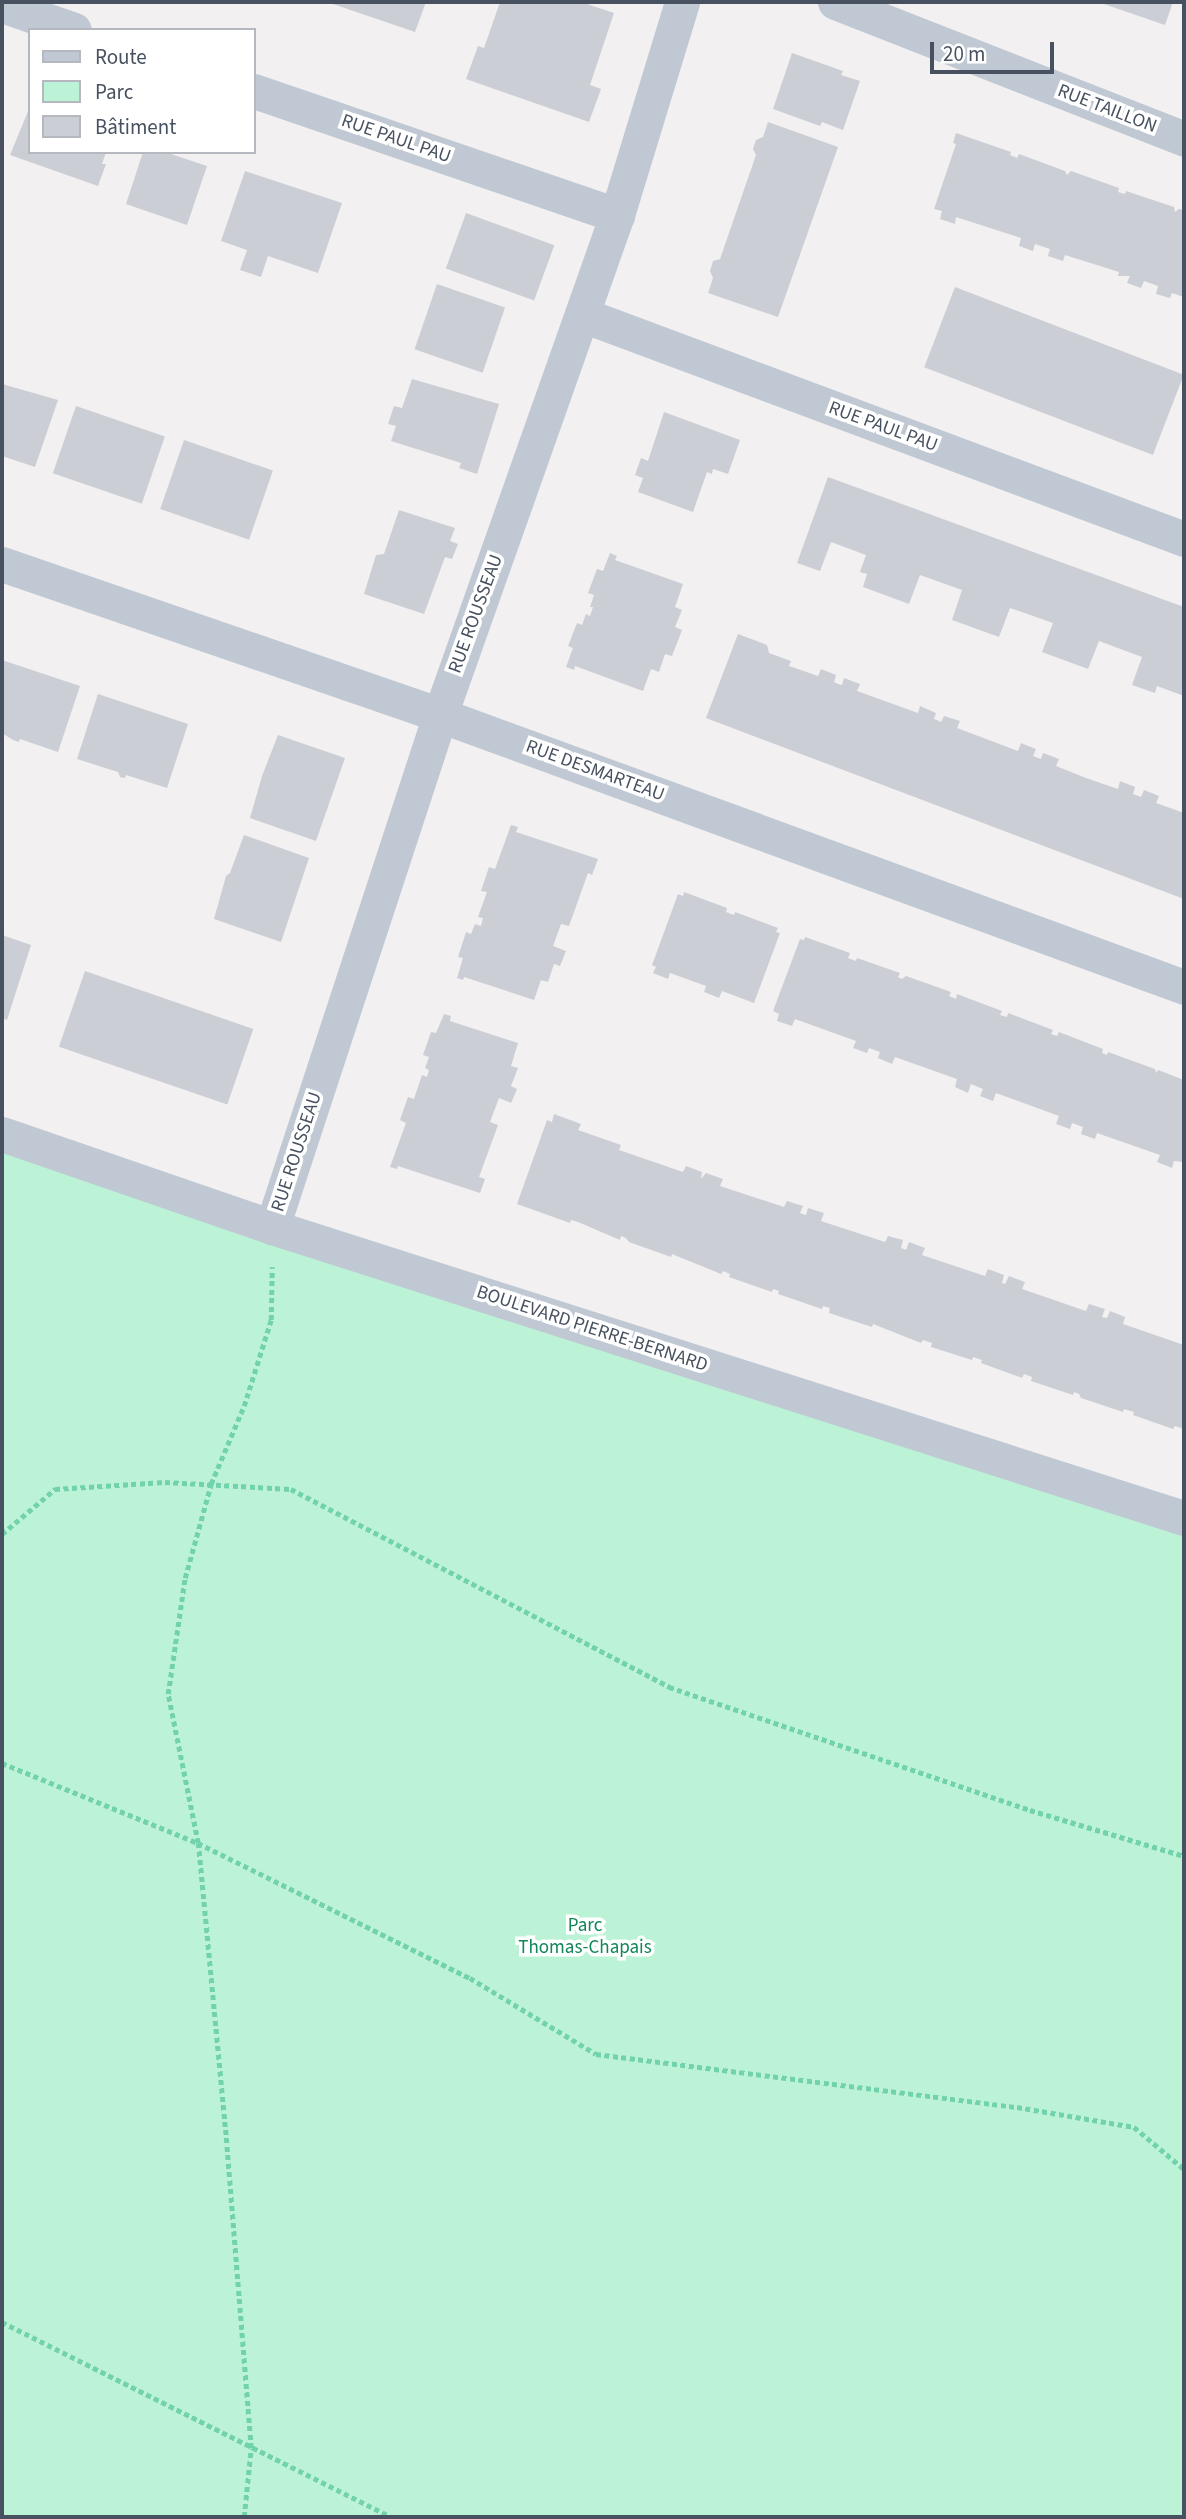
<!DOCTYPE html>
<html>
<head>
<meta charset="utf-8">
<style>
  body { margin:0 }
  #map { position:relative; width:1186px; height:2519px; overflow:hidden; background:#f2f0f0; font-family:"Source Sans 3",sans-serif }
  div>[style] { position:absolute }
  [style*='--x'] { left:calc(var(--x)*1px); top:calc(var(--y)*1px); width:calc(var(--w)*1px); rotate:calc(var(--a)*1deg) }
  .green>* { inset:0; background:#bcf2d6 }
  .building>* { inset:0; background:#ccced5; transform-origin:0 0 }
  .path>* { height:4.5px; margin-top:-2.25px; transform-origin:0; background:repeating-linear-gradient(90deg,#72d2ab 0 5px,transparent 0 8.5px) }
  .street>* { height:35px; margin:-17.5px; padding:0 17.5px; transform-origin:17.5px; border-radius:17.5px; background:#c0c9d3 }
  span { translate:-50% -50%; white-space:nowrap; text-align:center; line-height:1.15; -webkit-text-stroke:7px #fff; paint-order:stroke }
  .street-label { font-size:19px; color:#47515f }
  .park-label { font-size:19px; color:#118656 }
  .frame { position:absolute; inset:0; border:4px solid #47515f; pointer-events:none }
  .legend { position:absolute; left:28px; top:28px; width:228px; height:126px; box-sizing:border-box; background:#fff; border:2px solid #b5b9bf; margin:0; padding:9px 12px; list-style:none; font-size:21px; color:#47515f }
  .legend li { display:flex; align-items:center; gap:14px; height:35px }
  .legend b { width:35px; border:2px solid #b5b9bf }
  .scale { position:absolute; left:930px; top:42px; width:124px; height:32px; box-sizing:border-box; border:4px solid #47515f; border-top:0; padding-left:9px; font-size:21px; line-height:24px; white-space:nowrap; color:#47515f; -webkit-text-stroke:5px #fff; paint-order:stroke }
</style>
</head>
<body>
<div id="map">
  <div class="green">
    <i style="clip-path:polygon(2px 1135px,1184px 1518px,1184px 2517px,2px 2517px)"></i>
  </div>
  <div class="building">
    <i style="clip-path:polygon(327px 2px,426px 2px,415px 32px)"></i>
    <i style="clip-path:polygon(500px 2px,581px 2px,614px 13px,590px 85px,601px 89px,589px 122px,466px 79px,478px 46px,484px 48px)"></i>
    <i style="clip-path:polygon(1098px 2px,1173px 2px,1165px 25px)"></i>
    <i style="clip-path:polygon(792px 53px,843px 71px,841px 75px,860px 81px,843px 130px,822px 122px,820px 126px,773px 109px)"></i>
    <i style="clip-path:polygon(29px 109px,30px 152px,106px 152px,102px 164px,106px 164px,98px 186px,10px 155px)"></i>
    <i style="clip-path:polygon(768px 122px,838px 147px,778px 317px,708px 293px,713px 278px,710px 271px,713px 261px,720px 259px,756px 155px,753px 149px,756px 140px,763px 137px)"></i>
    <i style="clip-path:polygon(956px 133px,1011px 152px,1010px 155px,1017px 158px,1019px 154px,1065px 171px,1067px 175px,1071px 171px,1119px 188px,1118px 192px,1125px 194px,1126px 191px,1174px 207px,1175px 212px,1179px 209px,1184px 210px,1184px 297px,1172px 293px,1170px 298px,1156px 294px,1158px 286px,1144px 281px,1141px 288px,1127px 283px,1130px 276px,1118px 276px,1119px 272px,1065px 255px,1063px 261px,1048px 256px,1050px 249px,1035px 244px,1033px 251px,1019px 246px,1021px 238px,956px 217px,955px 224px,940px 219px,942px 211px,934px 209px,956px 144px,953px 143px)"></i>
    <i style="clip-path:polygon(143px 152px,165px 152px,207px 166px,187px 225px,126px 204px)"></i>
    <i style="clip-path:polygon(245px 171px,342px 203px,318px 273px,268px 256px,261px 277px,240px 270px,247px 250px,221px 241px)"></i>
    <i style="left:466px;top:213px;width:94px;height:59px;rotate:20deg"></i>
    <i style="left:437px;top:284px;width:72px;height:69px;rotate:19deg"></i>
    <i style="left:955px;top:287px;width:245px;height:86px;rotate:21deg"></i>
    <i style="clip-path:polygon(412px 379px,499px 404px,477px 474px,459px 468px,461px 463px,391px 441px,396px 426px,388px 424px,394px 406px,402px 408px)"></i>
    <i style="clip-path:polygon(2px 384px,58px 400px,35px 467px,2px 456px)"></i>
    <i style="left:76px;top:406px;width:94px;height:71px;rotate:19deg"></i>
    <i style="clip-path:polygon(664px 412px,740px 440px,728px 474px,713px 469px,712px 474px,707px 472px,693px 512px,638px 492px,643px 478px,635px 475px,641px 458px,648px 461px)"></i>
    <i style="left:184px;top:440px;width:94px;height:73px;rotate:19deg"></i>
    <i style="clip-path:polygon(828px 477px,1184px 607px,1184px 696px,1157px 686px,1155px 693px,1132px 685px,1142px 657px,1099px 641px,1088px 669px,1042px 652px,1053px 623px,1010px 608px,999px 637px,952px 620px,962px 590px,920px 575px,909px 604px,863px 587px,867px 574px,860px 572px,866px 555px,831px 542px,820px 571px,797px 563px)"></i>
    <i style="clip-path:polygon(399px 510px,455px 528px,450px 541px,458px 544px,452px 559px,445px 557px,424px 614px,364px 594px,376px 555px,384px 554px)"></i>
    <i style="clip-path:polygon(610px 553px,617px 556px,615px 560px,683px 584px,675px 607px,682px 610px,675px 627px,682px 630px,672px 656px,665px 654px,659px 672px,651px 669px,643px 691px,575px 666px,574px 670px,566px 667px,573px 648px,568px 646px,577px 623px,582px 625px,586px 614px,590px 616px,593px 607px,590px 607px,594px 595px,588px 593px,597px 569px,603px 571px)"></i>
    <i style="clip-path:polygon(738px 634px,767px 645px,769px 653px,791px 661px,789px 666px,818px 676px,821px 669px,836px 675px,834px 682px,838px 684px,842px 685px,844px 678px,860px 684px,857px 691px,918px 713px,920px 706px,936px 713px,934px 719px,937px 720px,941px 722px,944px 716px,960px 721px,957px 728px,1018px 751px,1021px 743px,1036px 749px,1033px 756px,1041px 759px,1043px 753px,1059px 759px,1056px 766px,1086px 778px,1118px 789px,1120px 781px,1135px 787px,1133px 794px,1141px 797px,1144px 790px,1159px 796px,1156px 803px,1184px 813px,1184px 899px,706px 718px)"></i>
    <i style="clip-path:polygon(2px 660px,80px 686px,58px 752px,20px 739px,19px 742px,13px 740px,2px 733px)"></i>
    <i style="clip-path:polygon(98px 694px,188px 724px,167px 788px,126px 775px,125px 778px,120px 777px,118px 772px,77px 759px)"></i>
    <i style="clip-path:polygon(278px 735px,345px 758px,316px 841px,250px 818px,262px 776px)"></i>
    <i style="clip-path:polygon(511px 825px,518px 827px,516px 832px,598px 859px,592px 875px,588px 873px,569px 926px,561px 924px,553px 946px,566px 951px,560px 966px,554px 964px,548px 982px,541px 980px,534px 1000px,464px 977px,463px 980px,457px 978px,463px 958px,458px 957px,466px 932px,471px 934px,475px 924px,481px 926px,483px 918px,478px 917px,487px 892px,481px 891px,489px 867px,495px 869px)"></i>
    <i style="clip-path:polygon(244px 835px,309px 858px,281px 942px,214px 919px,226px 876px,230px 873px)"></i>
    <i style="clip-path:polygon(684px 892px,727px 908px,726px 912px,734px 915px,735px 912px,778px 928px,776px 932px,780px 933px,754px 1003px,722px 991px,719px 998px,704px 992px,706px 986px,670px 973px,668px 979px,653px 973px,656px 967px,652px 965px,678px 894px,683px 896px)"></i>
    <i style="clip-path:polygon(2px 935px,31px 945px,7px 1020px,2px 1018px)"></i>
    <i style="clip-path:polygon(805px 937px,850px 953px,848px 958px,856px 961px,857px 958px,900px 973px,898px 977px,902px 979px,906px 976px,951px 992px,949px 996px,956px 999px,957px 994px,1002px 1011px,1000px 1015px,1007px 1017px,1008px 1013px,1053px 1030px,1051px 1034px,1057px 1036px,1059px 1032px,1103px 1049px,1102px 1053px,1107px 1055px,1108px 1052px,1155px 1069px,1156px 1073px,1158px 1070px,1184px 1080px,1184px 1162px,1174px 1161px,1172px 1168px,1157px 1162px,1160px 1155px,1097px 1133px,1095px 1139px,1081px 1134px,1083px 1127px,1072px 1123px,1070px 1129px,1056px 1124px,1059px 1116px,996px 1093px,993px 1101px,980px 1096px,983px 1089px,971px 1084px,968px 1093px,955px 1087px,957px 1079px,895px 1057px,892px 1064px,878px 1058px,880px 1052px,869px 1048px,867px 1053px,853px 1048px,856px 1041px,795px 1019px,792px 1026px,777px 1021px,779px 1014px,773px 1011px,800px 939px,804px 940px)"></i>
    <i style="left:85px;top:971px;width:178px;height:80px;rotate:19deg"></i>
    <i style="clip-path:polygon(444px 1014px,451px 1016px,450px 1021px,518px 1043px,511px 1066px,518px 1068px,511px 1086px,517px 1089px,511px 1103px,499px 1098px,490px 1122px,498px 1125px,479px 1177px,485px 1179px,480px 1193px,398px 1166px,397px 1169px,390px 1167px,406px 1123px,400px 1120px,408px 1097px,414px 1099px,422px 1075px,427px 1077px,429px 1070px,425px 1068px,429px 1057px,423px 1055px,431px 1032px,436px 1033px)"></i>
    <i style="clip-path:polygon(554px 1114px,581px 1124px,578px 1130px,621px 1145px,619px 1150px,683px 1172px,686px 1166px,702px 1172px,701px 1179px,706px 1173px,723px 1179px,720px 1186px,784px 1207px,787px 1201px,803px 1206px,800px 1213px,806px 1215px,808px 1208px,824px 1213px,821px 1221px,885px 1242px,888px 1236px,903px 1240px,901px 1248px,906px 1250px,909px 1242px,925px 1248px,922px 1255px,985px 1276px,988px 1269px,1004px 1275px,1002px 1283px,1005px 1284px,1009px 1276px,1025px 1282px,1022px 1289px,1086px 1311px,1089px 1304px,1105px 1309px,1102px 1317px,1107px 1318px,1110px 1311px,1125px 1317px,1123px 1324px,1184px 1345px,1184px 1429px,1175px 1426px,1173px 1429px,1133px 1415px,1134px 1412px,1124px 1409px,1123px 1412px,1081px 1398px,1079px 1394px,1074px 1392px,1073px 1395px,1031px 1381px,1032px 1377px,1024px 1374px,1022px 1378px,981px 1363px,982px 1360px,973px 1357px,972px 1360px,931px 1347px,932px 1343px,923px 1340px,921px 1343px,873px 1324px,872px 1327px,829px 1313px,830px 1308px,823px 1306px,822px 1309px,778px 1294px,779px 1291px,773px 1289px,772px 1292px,729px 1277px,730px 1274px,723px 1271px,721px 1274px,672px 1254px,671px 1257px,629px 1242px,626px 1238px,621px 1236px,620px 1240px,578px 1222px,571px 1220px,570px 1223px,517px 1204px,547px 1120px,552px 1122px)"></i>
  </div>
  <div class="path">
    <i style="--x:2;--y:1534;--w:70;--a:-40.3"></i>
    <i style="--x:55;--y:1489;--w:110;--a:-3.6"></i>
    <i style="--x:165;--y:1482;--w:126;--a:3.2"></i>
    <i style="--x:291;--y:1489;--w:427;--a:27.6"></i>
    <i style="--x:669;--y:1687;--w:381;--a:18.8"></i>
    <i style="--x:1030;--y:1810;--w:161;--a:16.6"></i>
    <i style="--x:2;--y:1763;--w:212;--a:22.2"></i>
    <i style="--x:198;--y:1843;--w:304;--a:26.4"></i>
    <i style="--x:470;--y:1978;--w:147;--a:31.1"></i>
    <i style="--x:596;--y:2054;--w:424;--a:7.2"></i>
    <i style="--x:1017;--y:2107;--w:119;--a:9.7"></i>
    <i style="--x:1134;--y:2127;--w:65;--a:40"></i>
    <i style="--x:2;--y:2322;--w:435;--a:26.6"></i>
    <i style="--x:244;--y:2517;--w:69;--a:-84.2"></i>
    <i style="--x:251;--y:2448;--w:322;--a:-94.6"></i>
    <i style="--x:225;--y:2127;--w:285;--a:-95.4"></i>
    <i style="--x:198;--y:1843;--w:152;--a:-101.4"></i>
    <i style="--x:168;--y:1694;--w:117;--a:-81.7"></i>
    <i style="--x:185;--y:1578;--w:98;--a:-74.5"></i>
    <i style="--x:211;--y:1484;--w:85;--a:-67.1"></i>
    <i style="--x:244;--y:1406;--w:90;--a:-72.6"></i>
    <i style="--x:271;--y:1320;--w:53;--a:-88.9"></i>
  </div>
  <div class="street">
    <i style="--x:835;--y:2;--w:375;--a:21.4"></i>
    <i style="--x:2;--y:5;--w:76;--a:19.1"></i>
    <i style="--x:254;--y:91;--w:384;--a:18.9"></i>
    <i style="--x:583;--y:315;--w:641;--a:20.44"></i>
    <i style="--x:2;--y:564;--w:463;--a:19"></i>
    <i style="--x:440;--y:715;--w:792;--a:20.08"></i>
    <i style="--x:2;--y:1134;--w:286;--a:19"></i>
    <i style="--x:272;--y:1227;--w:957;--a:17.7"></i>
    <i style="--x:272;--y:1227;--w:539;--a:-71.83"></i>
    <i style="--x:440;--y:715;--w:530;--a:-70.51"></i>
    <i style="--x:617;--y:215;--w:223;--a:-73"></i>
  </div>
  <div class="street-label">
    <span style="left:1107px;top:109px;rotate:21deg">RUE TAILLON</span>
    <span style="left:396px;top:139px;rotate:19deg">RUE PAUL PAU</span>
    <span style="left:883px;top:427px;rotate:20deg">RUE PAUL PAU</span>
    <span style="left:476px;top:614px;rotate:-70deg">RUE ROUSSEAU</span>
    <span style="left:595px;top:771px;rotate:20deg">RUE DESMARTEAU</span>
    <span style="left:297px;top:1152px;rotate:-72deg">RUE ROUSSEAU</span>
    <span style="left:592px;top:1329px;rotate:18deg">BOULEVARD PIERRE-BERNARD</span>
  </div>
  <div class="park-label">
    <span style="left:585px;top:1937px">Parc<br>Thomas-Chapais</span>
  </div>
  <div class="frame"></div>
  <ul class="legend">
  <li><b style="height:9px;background:#c0c9d3"></b>Route</li>
  <li><b style="height:19px;background:#bcf2d6"></b>Parc</li>
  <li><b style="height:19px;background:#ccced5"></b>Bâtiment</li>
  </ul>
  <div class="scale">20 m</div>
</div>
</body>
</html>
